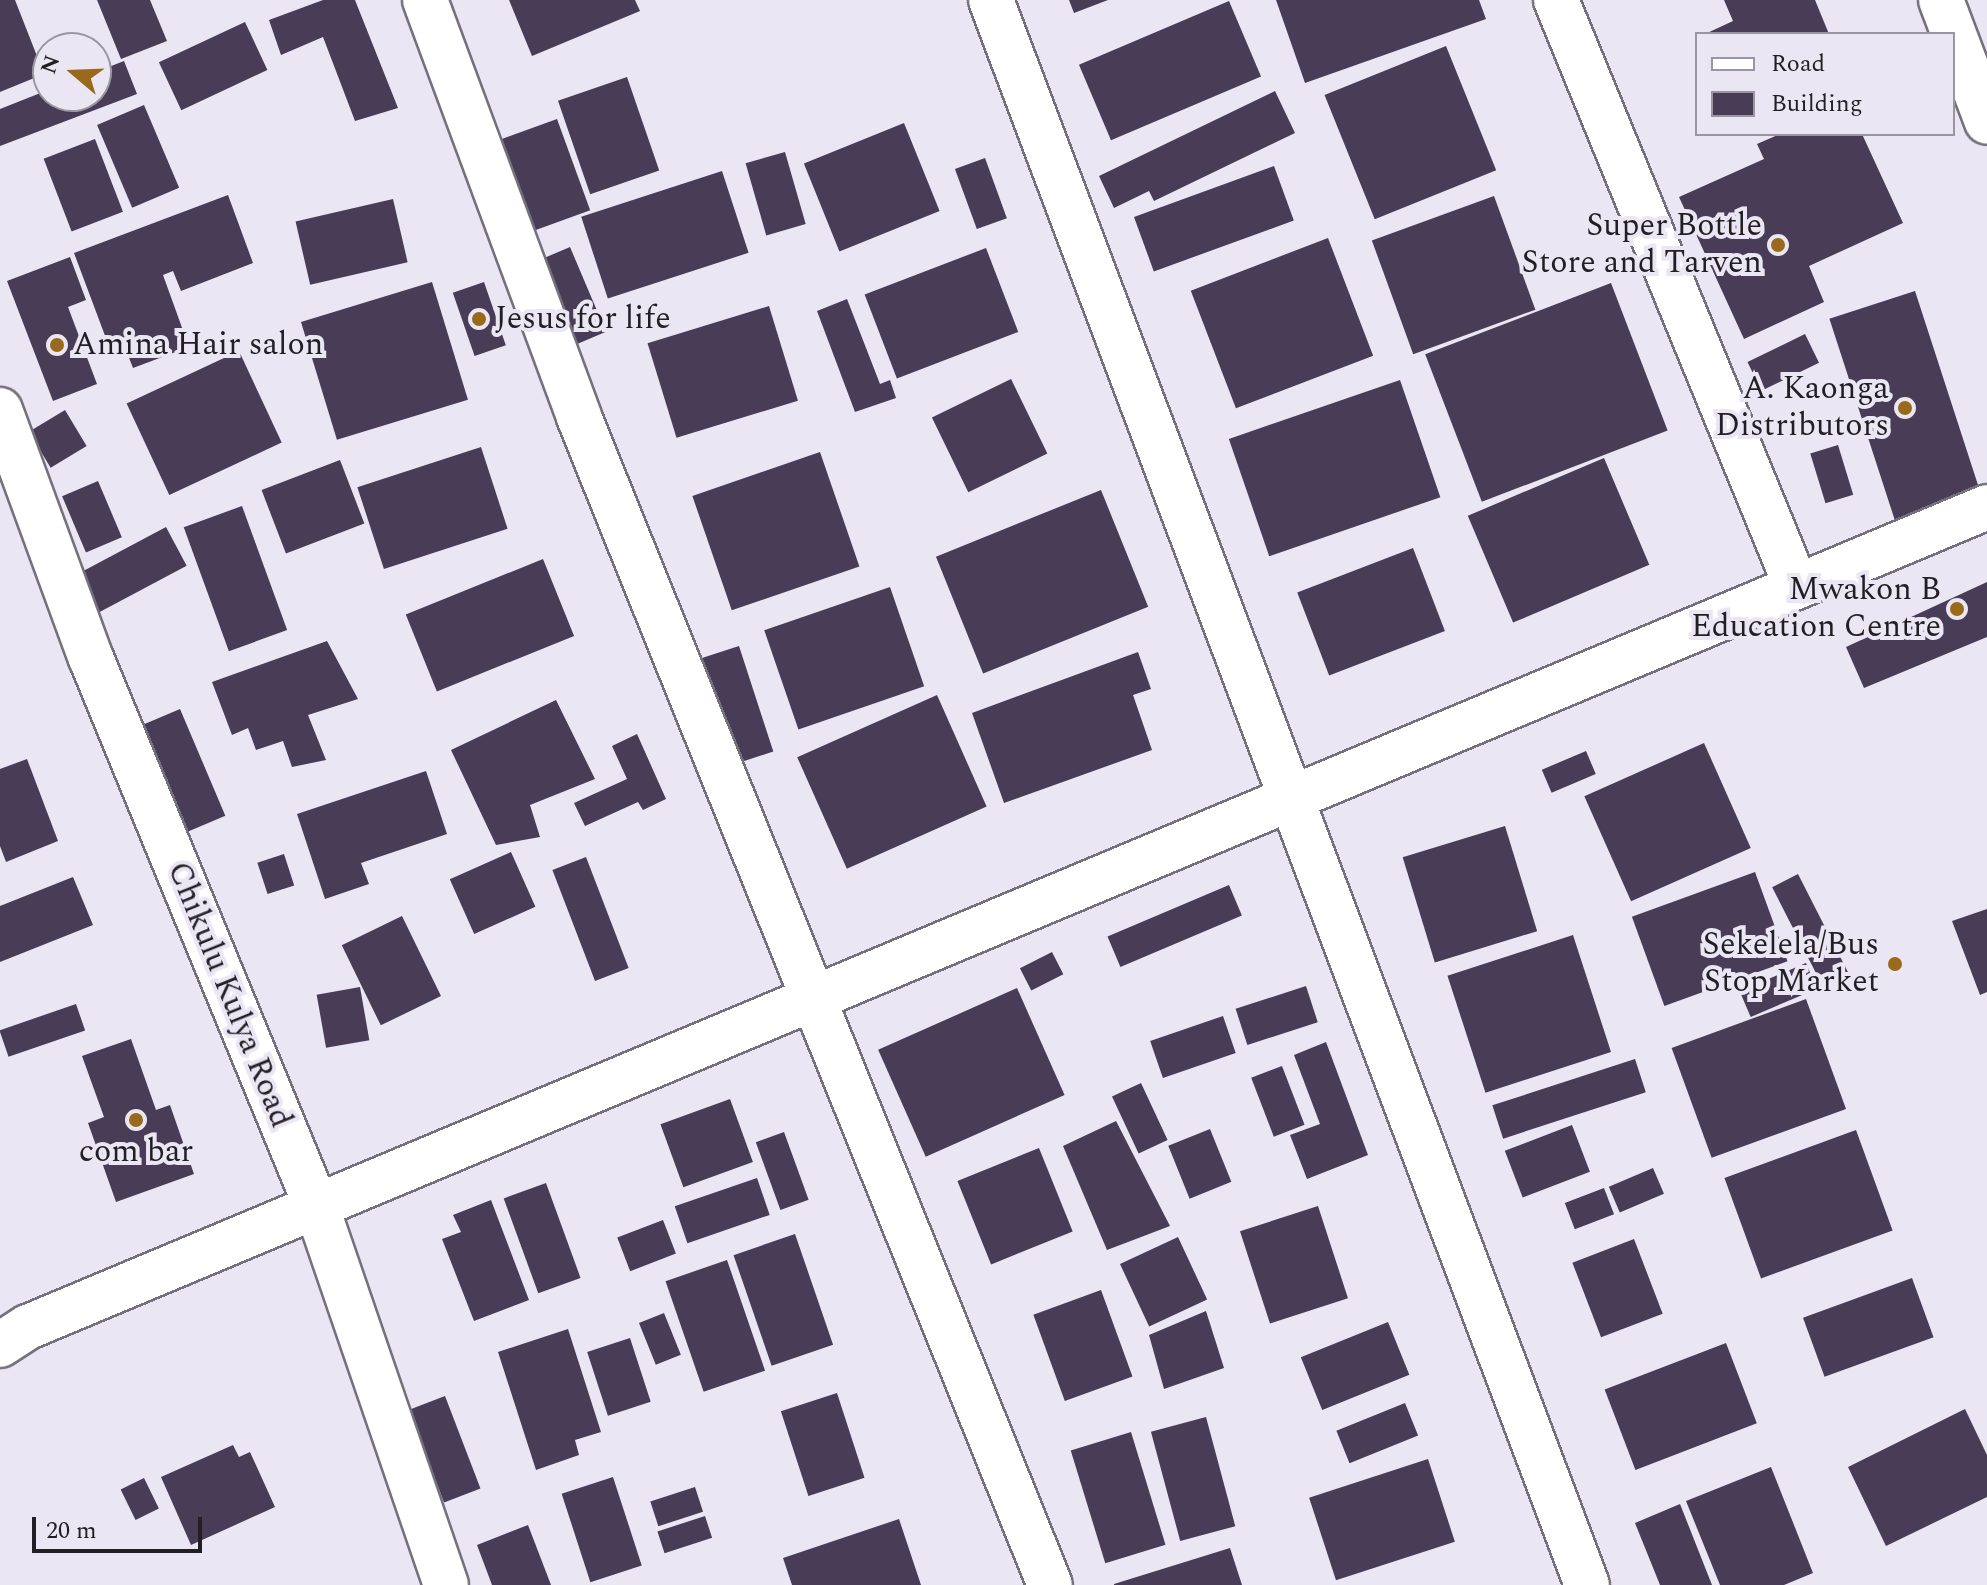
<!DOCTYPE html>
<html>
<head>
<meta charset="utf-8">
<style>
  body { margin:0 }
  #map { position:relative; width:1987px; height:1585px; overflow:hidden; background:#eae6f3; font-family:Spectral,serif }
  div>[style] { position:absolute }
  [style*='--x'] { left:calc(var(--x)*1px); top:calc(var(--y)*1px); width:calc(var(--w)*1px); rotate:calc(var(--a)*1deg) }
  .building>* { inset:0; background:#493c57; transform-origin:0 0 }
  .roads { filter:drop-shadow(2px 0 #74717c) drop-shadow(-2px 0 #74717c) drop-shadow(0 2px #74717c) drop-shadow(0 -2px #74717c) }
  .street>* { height:44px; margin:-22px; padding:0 22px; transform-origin:22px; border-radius:22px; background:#fff }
  .dots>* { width:22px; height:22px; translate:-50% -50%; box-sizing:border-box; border:4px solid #eae6f3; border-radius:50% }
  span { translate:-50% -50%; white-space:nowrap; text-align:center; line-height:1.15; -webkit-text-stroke:8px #eae6f3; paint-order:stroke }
  .poi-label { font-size:32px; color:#211f24 }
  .right { translate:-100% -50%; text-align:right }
  .left { translate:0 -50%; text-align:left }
  .street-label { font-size:32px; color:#211f24 }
  .legend { position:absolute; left:1695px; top:32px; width:260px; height:104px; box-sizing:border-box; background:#eae6f3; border:2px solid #9a96a0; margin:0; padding:10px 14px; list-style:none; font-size:24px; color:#211f24 }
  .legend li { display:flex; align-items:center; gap:16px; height:40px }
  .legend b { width:40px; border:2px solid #9a96a0 }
  .north { position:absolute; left:32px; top:32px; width:80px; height:80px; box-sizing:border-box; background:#eae6f3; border:2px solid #9a96a0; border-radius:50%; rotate:289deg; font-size:22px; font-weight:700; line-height:32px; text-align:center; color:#211f24 }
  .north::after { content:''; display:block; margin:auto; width:28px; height:36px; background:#996a1b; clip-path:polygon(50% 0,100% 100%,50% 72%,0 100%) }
  .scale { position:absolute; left:32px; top:1517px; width:170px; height:36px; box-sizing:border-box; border:4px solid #211f24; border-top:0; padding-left:10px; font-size:24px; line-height:28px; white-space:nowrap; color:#211f24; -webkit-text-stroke:6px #eae6f3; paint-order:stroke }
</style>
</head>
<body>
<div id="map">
  <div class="building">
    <i style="clip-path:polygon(0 0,15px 0,44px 74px,0 92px)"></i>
    <i style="clip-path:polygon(97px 0,150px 0,167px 41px,121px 59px)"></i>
    <i style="clip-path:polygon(323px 0,355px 0,398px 108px,355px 121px,323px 37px,281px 55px,269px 20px)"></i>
    <i style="clip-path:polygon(509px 0,635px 0,640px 11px,532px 56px)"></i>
    <i style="clip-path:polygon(1069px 0,1108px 0,1074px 13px)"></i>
    <i style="clip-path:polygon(1276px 0,1479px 0,1486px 19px,1305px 83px)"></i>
    <i style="clip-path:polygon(1724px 0,1815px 0,1829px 34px,1705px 34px,1733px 21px)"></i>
    <i style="left:1229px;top:1px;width:82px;height:163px;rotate:67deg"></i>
    <i style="left:245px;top:22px;width:53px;height:95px;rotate:65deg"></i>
    <i style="left:1446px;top:46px;width:134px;height:131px;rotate:68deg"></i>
    <i style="clip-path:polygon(124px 61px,137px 94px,0 146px,0 109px,48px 90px,48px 96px,96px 96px,96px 72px)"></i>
    <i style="left:627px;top:77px;width:99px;height:73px;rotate:71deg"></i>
    <i style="clip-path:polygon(1275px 91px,1295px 133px,1154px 201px,1149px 191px,1114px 208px,1099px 176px)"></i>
    <i style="left:144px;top:105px;width:90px;height:51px;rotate:67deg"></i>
    <i style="left:557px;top:119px;width:97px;height:71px;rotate:70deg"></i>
    <i style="left:904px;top:123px;width:95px;height:108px;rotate:68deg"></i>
    <i style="clip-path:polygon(1780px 134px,1862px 134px,1903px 223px,1809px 266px,1824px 302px,1744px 339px,1679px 197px,1764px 159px,1757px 144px)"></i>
    <i style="left:95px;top:139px;width:78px;height:55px;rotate:69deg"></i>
    <i style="left:785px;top:152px;width:75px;height:41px;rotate:74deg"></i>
    <i style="left:985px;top:158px;width:64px;height:32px;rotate:70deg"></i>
    <i style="left:1274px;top:166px;width:58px;height:149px;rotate:70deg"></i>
    <i style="left:722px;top:171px;width:86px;height:148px;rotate:72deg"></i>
    <i style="clip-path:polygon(228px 195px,253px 263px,181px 291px,173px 271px,163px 275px,189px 347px,133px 368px,124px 345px,110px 349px,74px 253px)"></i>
    <i style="left:1494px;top:196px;width:121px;height:130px;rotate:70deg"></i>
    <i style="left:393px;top:199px;width:65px;height:100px;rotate:77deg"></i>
    <i style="left:1328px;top:238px;width:126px;height:147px;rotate:69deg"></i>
    <i style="left:570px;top:247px;width:92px;height:44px;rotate:67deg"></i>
    <i style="left:986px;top:248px;width:90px;height:130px;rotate:69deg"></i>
    <i style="clip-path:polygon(70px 257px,86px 300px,68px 307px,97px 384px,53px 401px,7px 281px)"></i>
    <i style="left:432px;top:282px;width:123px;height:137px;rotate:73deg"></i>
    <i style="left:484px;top:282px;width:67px;height:33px;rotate:71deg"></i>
    <i style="left:1611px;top:283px;width:158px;height:199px;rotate:69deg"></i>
    <i style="left:1915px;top:291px;width:216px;height:90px;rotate:72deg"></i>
    <i style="clip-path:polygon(847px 299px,880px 384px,890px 380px,896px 398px,855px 412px,817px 311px)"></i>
    <i style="left:769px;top:306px;width:99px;height:127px;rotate:73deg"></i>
    <i style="left:1805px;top:334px;width:32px;height:64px;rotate:64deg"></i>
    <i style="left:239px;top:351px;width:101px;height:124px;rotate:65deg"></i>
    <i style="left:1011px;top:379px;width:83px;height:88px;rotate:64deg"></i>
    <i style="left:1400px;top:380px;width:124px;height:181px;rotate:71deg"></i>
    <i style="left:65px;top:410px;width:42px;height:42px;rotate:59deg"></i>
    <i style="left:1838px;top:445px;width:52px;height:29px;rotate:73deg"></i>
    <i style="left:481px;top:447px;width:86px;height:130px;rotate:72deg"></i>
    <i style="left:820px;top:452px;width:121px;height:135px;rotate:71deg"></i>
    <i style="left:1604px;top:458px;width:116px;height:148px;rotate:67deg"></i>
    <i style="left:340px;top:460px;width:68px;height:84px;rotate:69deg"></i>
    <i style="left:98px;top:481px;width:61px;height:39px;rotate:67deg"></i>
    <i style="left:1101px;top:490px;width:126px;height:178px;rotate:68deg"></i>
    <i style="left:242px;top:506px;width:132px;height:62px;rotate:70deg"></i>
    <i style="left:166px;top:527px;width:44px;height:107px;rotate:62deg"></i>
    <i style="left:1413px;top:548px;width:89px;height:124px;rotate:69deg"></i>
    <i style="left:543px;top:559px;width:83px;height:148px;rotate:68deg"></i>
    <i style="clip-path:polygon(1987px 582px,1987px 637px,1864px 688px,1846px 647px)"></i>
    <i style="left:890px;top:587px;width:105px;height:133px;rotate:71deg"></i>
    <i style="clip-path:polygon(327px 641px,358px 699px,308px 715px,326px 760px,292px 767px,283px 741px,256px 750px,248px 728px,232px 735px,212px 682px)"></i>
    <i style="left:739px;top:646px;width:111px;height:43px;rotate:72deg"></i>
    <i style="clip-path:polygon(1138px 652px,1151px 689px,1133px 695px,1152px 750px,1004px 803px,972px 713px)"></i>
    <i style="left:937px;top:695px;width:122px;height:153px;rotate:66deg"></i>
    <i style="clip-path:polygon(556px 700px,595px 779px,530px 805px,540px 837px,496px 845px,451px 750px)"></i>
    <i style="left:180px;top:709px;width:116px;height:41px;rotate:67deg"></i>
    <i style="clip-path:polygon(637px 734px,666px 799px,643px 810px,638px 802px,585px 826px,574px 803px,627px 779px,612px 746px)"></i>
    <i style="left:1704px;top:743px;width:115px;height:131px;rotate:66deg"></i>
    <i style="left:1586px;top:751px;width:25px;height:48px;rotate:67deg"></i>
    <i style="clip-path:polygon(27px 759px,58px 841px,6px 862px,0 846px,0 769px)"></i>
    <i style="clip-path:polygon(426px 771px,447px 834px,361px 863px,369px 884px,325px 899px,297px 814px)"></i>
    <i style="left:1505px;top:826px;width:110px;height:107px;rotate:73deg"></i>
    <i style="left:511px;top:852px;width:60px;height:67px;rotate:66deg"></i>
    <i style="left:284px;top:854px;width:33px;height:28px;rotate:72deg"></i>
    <i style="left:586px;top:857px;width:119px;height:36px;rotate:69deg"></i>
    <i style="left:1755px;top:872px;width:95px;height:131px;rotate:70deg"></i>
    <i style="left:1798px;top:874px;width:113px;height:29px;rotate:63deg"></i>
    <i style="clip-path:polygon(73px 877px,93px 925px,0 962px,0 906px)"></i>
    <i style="left:1229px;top:885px;width:33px;height:132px;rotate:67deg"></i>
    <i style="clip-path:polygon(1987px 909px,1987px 992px,1980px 995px,1952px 921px)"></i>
    <i style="left:402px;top:916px;width:89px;height:67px;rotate:64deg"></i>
    <i style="left:1573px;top:935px;width:123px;height:132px;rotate:72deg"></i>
    <i style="left:1052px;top:952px;width:25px;height:36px;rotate:63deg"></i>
    <i style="left:1806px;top:963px;width:28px;height:72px;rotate:67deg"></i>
    <i style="left:1306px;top:986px;width:38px;height:74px;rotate:72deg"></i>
    <i style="left:360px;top:987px;width:54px;height:44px;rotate:80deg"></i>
    <i style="left:1017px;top:988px;width:117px;height:152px;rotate:66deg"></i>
    <i style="left:1806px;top:999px;width:117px;height:143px;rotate:70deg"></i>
    <i style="left:76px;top:1004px;width:28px;height:81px;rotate:71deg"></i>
    <i style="left:1223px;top:1016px;width:39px;height:77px;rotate:71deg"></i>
    <i style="clip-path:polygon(131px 1039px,156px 1110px,170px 1105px,194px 1174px,116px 1202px,88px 1123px,104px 1117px,82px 1056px)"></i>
    <i style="clip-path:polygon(1326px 1042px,1368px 1155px,1307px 1179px,1290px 1135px,1320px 1124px,1294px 1055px)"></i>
    <i style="left:1635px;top:1059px;width:35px;height:150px;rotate:72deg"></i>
    <i style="left:1282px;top:1066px;width:63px;height:33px;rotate:69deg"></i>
    <i style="left:1141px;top:1083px;width:63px;height:32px;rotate:65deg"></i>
    <i style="left:730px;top:1099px;width:67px;height:74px;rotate:70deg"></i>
    <i style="clip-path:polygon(1116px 1121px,1170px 1226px,1107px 1250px,1063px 1146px)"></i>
    <i style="left:1572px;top:1125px;width:50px;height:72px;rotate:69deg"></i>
    <i style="left:1210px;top:1129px;width:57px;height:45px;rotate:68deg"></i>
    <i style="left:1856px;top:1130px;width:107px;height:140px;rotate:70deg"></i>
    <i style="left:784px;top:1132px;width:72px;height:30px;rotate:70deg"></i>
    <i style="left:1039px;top:1148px;width:90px;height:88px;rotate:68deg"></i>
    <i style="left:1653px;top:1168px;width:28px;height:48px;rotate:67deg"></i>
    <i style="left:757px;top:1178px;width:39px;height:87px;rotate:71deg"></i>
    <i style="left:546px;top:1183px;width:101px;height:45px;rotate:70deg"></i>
    <i style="left:1604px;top:1188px;width:28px;height:42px;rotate:69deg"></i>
    <i style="clip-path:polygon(491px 1200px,529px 1300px,474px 1321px,442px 1239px,461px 1232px,453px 1215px)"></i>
    <i style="left:1318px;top:1206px;width:97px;height:82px;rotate:72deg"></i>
    <i style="left:663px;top:1220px;width:36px;height:49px;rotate:69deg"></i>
    <i style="left:795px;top:1234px;width:117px;height:65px;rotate:71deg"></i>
    <i style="left:1178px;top:1237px;width:69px;height:64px;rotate:65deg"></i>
    <i style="left:1634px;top:1239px;width:80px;height:66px;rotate:69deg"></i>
    <i style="left:727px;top:1260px;width:117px;height:65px;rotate:71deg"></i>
    <i style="left:1912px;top:1278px;width:63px;height:116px;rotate:70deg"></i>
    <i style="left:1101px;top:1290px;width:92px;height:72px;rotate:70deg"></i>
    <i style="clip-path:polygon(1206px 1311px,1224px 1368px,1164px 1389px,1149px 1335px)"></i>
    <i style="left:664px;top:1313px;width:45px;height:27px;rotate:68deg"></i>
    <i style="left:1388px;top:1322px;width:57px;height:94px;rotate:68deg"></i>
    <i style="clip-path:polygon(568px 1329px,601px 1432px,575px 1440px,579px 1455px,536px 1470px,498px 1352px)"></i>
    <i style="left:630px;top:1338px;width:67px;height:45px;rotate:72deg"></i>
    <i style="left:1726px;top:1343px;width:86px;height:130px;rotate:69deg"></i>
    <i style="left:837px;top:1393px;width:89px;height:59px;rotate:72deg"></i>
    <i style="left:445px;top:1396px;width:99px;height:39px;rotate:69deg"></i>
    <i style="left:1405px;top:1403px;width:35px;height:74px;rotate:68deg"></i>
    <i style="clip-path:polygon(1965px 1409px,1987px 1455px,1987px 1497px,1886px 1546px,1848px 1467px)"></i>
    <i style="left:1206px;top:1417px;width:113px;height:57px;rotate:75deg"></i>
    <i style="left:1131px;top:1432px;width:118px;height:63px;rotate:73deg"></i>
    <i style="clip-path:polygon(233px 1445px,239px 1457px,250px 1452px,275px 1507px,191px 1545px,161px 1477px)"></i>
    <i style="left:1428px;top:1459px;width:87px;height:125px;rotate:72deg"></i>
    <i style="clip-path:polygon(1771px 1467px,1813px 1573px,1784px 1585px,1720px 1585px,1686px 1501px)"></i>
    <i style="left:613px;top:1477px;width:93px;height:54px;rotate:72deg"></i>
    <i style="left:144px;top:1478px;width:34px;height:26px;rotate:64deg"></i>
    <i style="left:695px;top:1487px;width:26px;height:47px;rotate:72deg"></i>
    <i style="clip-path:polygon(1680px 1504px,1712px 1585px,1660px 1585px,1635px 1523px)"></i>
    <i style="left:705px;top:1516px;width:23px;height:50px;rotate:72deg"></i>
    <i style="clip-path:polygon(899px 1519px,921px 1585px,792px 1585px,783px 1558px)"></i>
    <i style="clip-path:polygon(528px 1525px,551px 1585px,492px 1585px,477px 1545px)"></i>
    <i style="clip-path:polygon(1230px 1548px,1242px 1585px,1114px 1585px,1114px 1584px)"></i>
  </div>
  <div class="roads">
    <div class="street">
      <i style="--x:425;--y:0;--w:445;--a:69.7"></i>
      <i style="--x:579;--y:417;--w:1259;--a:68.04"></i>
      <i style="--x:991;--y:0;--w:1693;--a:69.39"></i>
      <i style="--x:1556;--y:0;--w:630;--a:67.71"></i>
      <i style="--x:1941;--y:0;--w:130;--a:69.3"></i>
      <i style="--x:0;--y:410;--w:264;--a:69.9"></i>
      <i style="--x:91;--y:658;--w:595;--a:67.66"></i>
      <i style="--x:317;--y:1208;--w:398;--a:71.1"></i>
      <i style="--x:0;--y:1345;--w:33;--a:-33"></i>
      <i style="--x:28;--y:1327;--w:2124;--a:-22.71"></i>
    </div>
  </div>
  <div class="dots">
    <i style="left:1778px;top:245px;background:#996a1b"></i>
    <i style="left:479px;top:319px;background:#996a1b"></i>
    <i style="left:57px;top:345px;background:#996a1b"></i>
    <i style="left:1905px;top:408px;background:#996a1b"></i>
    <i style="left:1957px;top:609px;background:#996a1b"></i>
    <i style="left:1895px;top:964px;background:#996a1b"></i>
    <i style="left:136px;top:1120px;background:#996a1b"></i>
  </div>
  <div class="poi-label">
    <span class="right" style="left:1762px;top:245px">Super Bottle<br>Store and Tarven</span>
    <span class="left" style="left:495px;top:319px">Jesus for life</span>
    <span class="left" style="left:73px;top:345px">Amina Hair salon</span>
    <span class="right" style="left:1889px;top:408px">A. Kaonga<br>Distributors</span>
    <span class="right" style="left:1941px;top:609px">Mwakon B<br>Education Centre</span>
    <span class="right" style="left:1879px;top:964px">Sekelela/Bus<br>Stop Market</span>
    <span style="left:136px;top:1152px">com bar</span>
  </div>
  <div class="street-label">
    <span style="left:229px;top:995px;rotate:68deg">Chikulu Kulya Road</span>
  </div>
  <ul class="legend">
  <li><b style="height:10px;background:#fff"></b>Road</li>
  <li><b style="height:22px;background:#493c57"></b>Building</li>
  </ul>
  <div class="north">N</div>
  <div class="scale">20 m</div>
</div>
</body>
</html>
